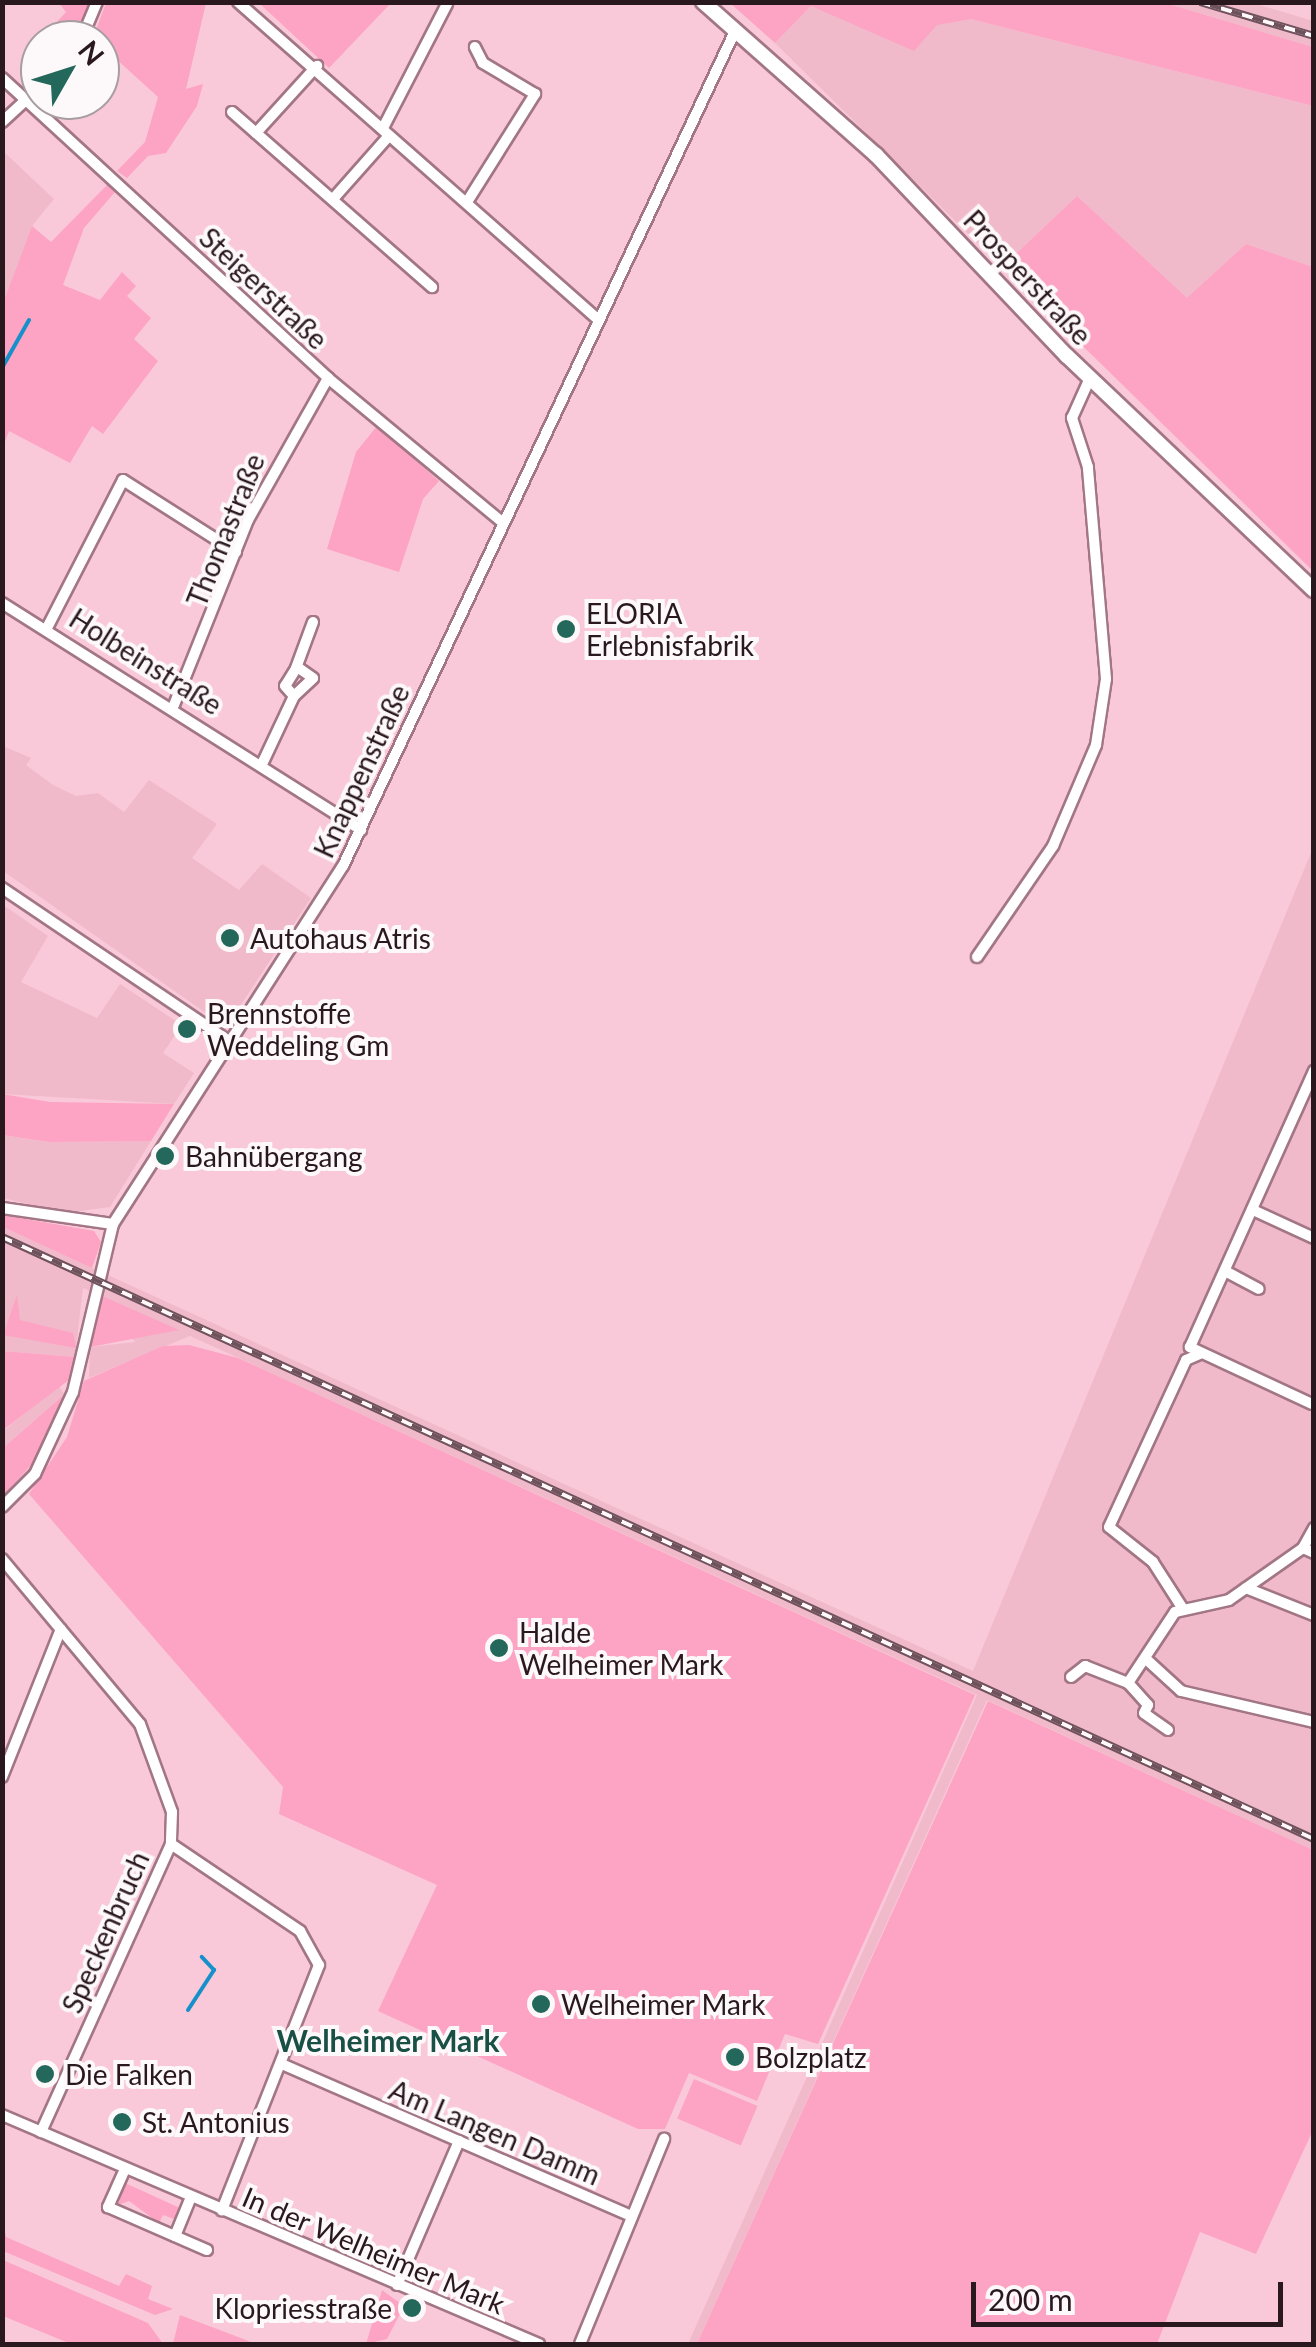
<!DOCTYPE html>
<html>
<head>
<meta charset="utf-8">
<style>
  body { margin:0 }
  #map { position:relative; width:1316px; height:2347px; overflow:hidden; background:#fac9d9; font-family:Lato,sans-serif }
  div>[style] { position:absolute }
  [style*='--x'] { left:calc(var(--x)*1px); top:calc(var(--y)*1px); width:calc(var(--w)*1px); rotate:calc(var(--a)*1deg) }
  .built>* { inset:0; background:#f1bacb }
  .green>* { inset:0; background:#fda3c3; transform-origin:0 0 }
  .stream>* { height:4px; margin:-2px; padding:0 2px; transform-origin:2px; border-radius:2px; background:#1590ca }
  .roads { filter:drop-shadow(2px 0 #a27685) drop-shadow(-2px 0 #a27685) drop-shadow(0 2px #a27685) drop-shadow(0 -2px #a27685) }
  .street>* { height:10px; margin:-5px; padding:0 5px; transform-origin:5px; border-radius:5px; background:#fff }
  .secondary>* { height:14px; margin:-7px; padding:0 7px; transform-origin:7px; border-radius:7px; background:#fff }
  .rail>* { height:8px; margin-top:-4px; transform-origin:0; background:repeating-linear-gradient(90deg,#fdf8f9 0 11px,#6e525c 0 22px); box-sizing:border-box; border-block:2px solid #6e525c }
  .dots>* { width:28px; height:28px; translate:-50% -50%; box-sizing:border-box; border:5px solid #fdf8f9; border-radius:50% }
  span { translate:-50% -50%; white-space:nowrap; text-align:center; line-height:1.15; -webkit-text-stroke:8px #fdf8f9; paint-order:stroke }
  .street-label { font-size:28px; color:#29181e }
  .poi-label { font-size:28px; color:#29181e }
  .left { translate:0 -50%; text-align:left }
  .right { translate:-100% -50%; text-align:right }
  .neighbourhood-label { font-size:30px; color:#195045; font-weight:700 }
  .frame { position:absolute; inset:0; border:5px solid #29181e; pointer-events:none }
  .north { position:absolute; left:20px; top:20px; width:100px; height:100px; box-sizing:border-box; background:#fdf8f9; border:2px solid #a89ea1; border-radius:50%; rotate:51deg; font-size:28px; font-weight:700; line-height:40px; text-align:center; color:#29181e }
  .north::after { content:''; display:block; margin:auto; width:35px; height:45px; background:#24685b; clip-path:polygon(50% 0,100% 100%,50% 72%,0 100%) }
  .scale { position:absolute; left:971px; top:2282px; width:312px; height:45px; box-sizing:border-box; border:5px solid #29181e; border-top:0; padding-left:12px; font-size:30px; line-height:35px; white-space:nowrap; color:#29181e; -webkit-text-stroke:8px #fdf8f9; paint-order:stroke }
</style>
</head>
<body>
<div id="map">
  <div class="built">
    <i style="clip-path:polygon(1165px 3px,1253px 3px,1313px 21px,1313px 47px)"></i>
    <i style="clip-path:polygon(811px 6px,859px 23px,971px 19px,1313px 106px,1313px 267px,1246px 244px,1187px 299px,1077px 196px,1002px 267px,775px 43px)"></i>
    <i style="clip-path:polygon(3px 151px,54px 199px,32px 226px,3px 303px)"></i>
    <i style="clip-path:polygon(3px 746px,31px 758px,26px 765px,53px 785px,76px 796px,98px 793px,124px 812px,149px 780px,217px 824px,192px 858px,239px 890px,262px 864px,311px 898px,233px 1017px,213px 1018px,3px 871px)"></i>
    <i style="clip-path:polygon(1313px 848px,1313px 1850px,987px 1700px,697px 2344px,688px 2344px,977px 1695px,190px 1336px,89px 1378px,90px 1347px,135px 1342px,100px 1295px,83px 1288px,75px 1357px,3px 1351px,3px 1227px,973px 1671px)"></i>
    <i style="clip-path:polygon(2px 904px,48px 936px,21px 982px,97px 1018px,120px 984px,182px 1025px,163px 1053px,194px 1073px,174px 1104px,3px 1094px)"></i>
    <i style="clip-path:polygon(2px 1135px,49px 1142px,151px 1141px,110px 1207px,66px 1213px,3px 1198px)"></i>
    <i style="clip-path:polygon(59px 1386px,64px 1394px,3px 1448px,3px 1431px)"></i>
  </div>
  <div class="green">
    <i style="clip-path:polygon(59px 3px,93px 3px,71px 40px,46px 34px,66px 12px)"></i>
    <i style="clip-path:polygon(106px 3px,206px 3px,186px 89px,203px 84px,197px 106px,166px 153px,148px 156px,127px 178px,117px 171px,145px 142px,158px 97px,93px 38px)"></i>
    <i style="clip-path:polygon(259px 3px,391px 3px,329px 68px)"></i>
    <i style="clip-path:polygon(730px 3px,1165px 3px,1313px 47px,1313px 106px,971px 19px,937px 25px,914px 51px,811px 6px,775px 43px)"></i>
    <i style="clip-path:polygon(107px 185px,115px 192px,84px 228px,63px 285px,100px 300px,122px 272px,136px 286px,127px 296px,151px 318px,134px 339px,158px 361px,103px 434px,92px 426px,70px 463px,9px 431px,3px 447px,3px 303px,32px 226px,51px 242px)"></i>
    <i style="clip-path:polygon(1077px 196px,1187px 298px,1246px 244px,1313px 267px,1313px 571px,1002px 267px)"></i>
    <i style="clip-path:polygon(377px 426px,439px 481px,423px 499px,399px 572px,327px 549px,356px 452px)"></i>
    <i style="clip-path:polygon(2px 1094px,50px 1102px,174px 1104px,151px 1141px,49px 1142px,3px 1135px)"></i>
    <i style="clip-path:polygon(3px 1215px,94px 1231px,101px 1242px,92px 1268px,3px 1227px)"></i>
    <i style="clip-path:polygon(17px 1295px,20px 1320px,73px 1333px,76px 1348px,3px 1335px)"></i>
    <i style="clip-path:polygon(100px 1295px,179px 1330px,90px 1347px)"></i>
    <i style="clip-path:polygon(189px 1345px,238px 1358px,975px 1695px,818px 2044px,785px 2034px,757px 2101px,689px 2073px,665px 2129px,638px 2129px,378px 2011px,437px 1885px,279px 1814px,283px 1787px,29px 1494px,67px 1437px,84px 1381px,163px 1346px)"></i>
    <i style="clip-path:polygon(2px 1351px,75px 1357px,73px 1377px,3px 1430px)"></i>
    <i style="clip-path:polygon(69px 1390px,32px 1464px,3px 1496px,3px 1448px)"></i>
    <i style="clip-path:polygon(988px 1701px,1313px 1850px,1313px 2130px,1256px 2254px,1200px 2232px,1157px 2344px,697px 2344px)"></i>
    <i style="left:694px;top:2079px;width:69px;height:43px;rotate:23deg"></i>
    <i style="clip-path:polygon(125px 2183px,180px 2208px,174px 2219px,163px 2215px,159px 2223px,129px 2201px,118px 2205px)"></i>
    <i style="clip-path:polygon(3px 2224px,6px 2237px,119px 2286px,126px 2274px,152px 2286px,148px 2299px,173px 2309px,155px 2315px,3px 2251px)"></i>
    <i style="clip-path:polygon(3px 2260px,148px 2323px,163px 2344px,71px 2344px,3px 2316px)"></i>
    <i style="clip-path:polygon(382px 2290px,404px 2306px,387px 2339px,366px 2344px)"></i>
    <i style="clip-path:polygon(180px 2315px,246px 2340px,255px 2344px,173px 2344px)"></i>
  </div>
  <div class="stream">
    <i style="--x:2;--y:368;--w:55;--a:-60.6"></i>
    <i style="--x:188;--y:2010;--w:48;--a:-57"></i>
    <i style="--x:214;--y:1970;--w:18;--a:-133"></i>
  </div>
  <div class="roads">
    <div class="street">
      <i style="--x:238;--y:2;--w:480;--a:41.4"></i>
      <i style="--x:81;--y:40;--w:41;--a:-67.2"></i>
      <i style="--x:2;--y:78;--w:443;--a:42.6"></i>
      <i style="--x:328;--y:378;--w:226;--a:39.6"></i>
      <i style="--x:232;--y:112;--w:266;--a:41.2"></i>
      <i style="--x:2;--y:122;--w:52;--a:-42.6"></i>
      <i style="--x:383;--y:128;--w:140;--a:-62.7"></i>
      <i style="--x:256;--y:133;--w:91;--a:-47.7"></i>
      <i style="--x:333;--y:199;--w:81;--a:-48.5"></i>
      <i style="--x:467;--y:202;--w:128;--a:-57.8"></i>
      <i style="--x:535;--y:94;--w:61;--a:-149.2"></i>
      <i style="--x:483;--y:63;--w:18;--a:-117"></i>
      <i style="--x:2;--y:603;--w:425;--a:32.3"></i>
      <i style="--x:48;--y:626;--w:164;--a:-62.8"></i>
      <i style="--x:123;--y:480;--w:134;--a:32.5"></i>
      <i style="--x:296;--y:668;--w:49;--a:-69.7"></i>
      <i style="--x:174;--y:705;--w:199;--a:-68.2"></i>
      <i style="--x:248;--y:520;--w:163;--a:-60.6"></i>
      <i style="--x:263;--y:762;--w:73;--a:-64.8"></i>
      <i style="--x:294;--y:696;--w:26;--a:-43"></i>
      <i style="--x:313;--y:678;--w:19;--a:-145"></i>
      <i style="--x:297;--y:667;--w:22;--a:122"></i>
      <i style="--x:285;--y:686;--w:13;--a:48"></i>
      <i style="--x:2;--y:888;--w:272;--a:34"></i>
      <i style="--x:977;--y:957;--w:135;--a:-55.6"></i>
      <i style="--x:1053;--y:846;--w:110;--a:-66.9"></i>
      <i style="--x:1096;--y:745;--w:67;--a:-81.4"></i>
      <i style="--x:1106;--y:679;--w:213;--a:-94.9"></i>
      <i style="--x:1088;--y:467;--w:52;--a:-108.1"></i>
      <i style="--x:1072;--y:418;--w:44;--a:-65.8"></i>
      <i style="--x:2;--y:1208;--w:112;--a:8.2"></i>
      <i style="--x:1253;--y:1210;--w:67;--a:24.7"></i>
      <i style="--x:1225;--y:1271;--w:38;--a:28"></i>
      <i style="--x:1312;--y:1404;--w:135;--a:-155"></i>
      <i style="--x:1190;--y:1347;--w:303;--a:-65.8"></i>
      <i style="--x:2;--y:1507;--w:47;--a:-45"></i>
      <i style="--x:35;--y:1474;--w:90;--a:-65.1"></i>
      <i style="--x:73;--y:1392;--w:173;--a:-76.6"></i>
      <i style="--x:113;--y:1224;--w:426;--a:-57.3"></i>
      <i style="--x:343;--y:866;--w:922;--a:-64.85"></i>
      <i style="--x:1303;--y:1548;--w:23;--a:-61"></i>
      <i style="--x:2;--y:1559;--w:215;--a:50.1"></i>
      <i style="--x:140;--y:1724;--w:94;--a:70"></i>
      <i style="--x:172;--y:1812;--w:32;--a:92"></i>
      <i style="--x:171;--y:1844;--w:316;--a:114.3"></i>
      <i style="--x:1246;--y:1588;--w:73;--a:21.7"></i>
      <i style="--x:1183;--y:1609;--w:56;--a:-122.6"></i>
      <i style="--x:1153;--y:1562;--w:56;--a:-141.5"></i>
      <i style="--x:1109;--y:1527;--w:184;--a:-65.2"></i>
      <i style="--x:1186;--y:1360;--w:17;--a:-24"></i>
      <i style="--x:1146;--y:1659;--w:47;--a:42.4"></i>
      <i style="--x:1181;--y:1691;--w:137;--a:13.1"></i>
      <i style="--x:1071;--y:1677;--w:18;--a:-38"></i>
      <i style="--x:1085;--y:1666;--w:46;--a:21.6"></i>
      <i style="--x:1168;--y:1730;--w:29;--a:-145"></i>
      <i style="--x:1144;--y:1713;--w:9;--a:-63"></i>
      <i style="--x:1148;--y:1705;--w:30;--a:-132"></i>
      <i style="--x:1128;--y:1683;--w:85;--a:-56.5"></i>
      <i style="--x:1175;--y:1612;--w:55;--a:-12.5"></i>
      <i style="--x:1229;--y:1600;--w:90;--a:-35.1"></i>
      <i style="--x:1303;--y:1548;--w:12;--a:24"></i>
      <i style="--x:2;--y:1777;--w:159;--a:-68.3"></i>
      <i style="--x:171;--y:1844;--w:156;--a:34"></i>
      <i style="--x:300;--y:1931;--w:39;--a:61"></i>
      <i style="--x:319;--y:1965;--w:264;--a:111.6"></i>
      <i style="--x:284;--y:2065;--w:379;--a:23.5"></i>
      <i style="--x:2;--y:2115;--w:584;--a:23.1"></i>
      <i style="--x:125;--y:2169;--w:42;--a:114.1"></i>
      <i style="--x:108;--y:2207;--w:108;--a:23.5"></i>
      <i style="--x:175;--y:2236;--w:42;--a:-67.7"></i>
      <i style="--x:397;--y:2285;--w:157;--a:-66.7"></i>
      <i style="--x:580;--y:2344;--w:222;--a:-67.7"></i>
    </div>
    <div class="secondary">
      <i style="--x:703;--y:2;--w:231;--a:41.5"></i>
      <i style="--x:876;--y:155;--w:277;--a:46.5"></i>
      <i style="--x:1067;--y:356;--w:340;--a:43.5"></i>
    </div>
  </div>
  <div class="rail">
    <i style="--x:1200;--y:2;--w:119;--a:16.6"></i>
    <i style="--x:2;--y:1237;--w:1444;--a:24.65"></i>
  </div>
  <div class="dots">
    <i style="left:566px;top:629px;background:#24685b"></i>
    <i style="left:230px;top:938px;background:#24685b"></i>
    <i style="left:187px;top:1029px;background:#24685b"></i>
    <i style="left:165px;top:1156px;background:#24685b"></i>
    <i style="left:499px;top:1648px;background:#24685b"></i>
    <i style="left:541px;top:2004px;background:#24685b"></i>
    <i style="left:735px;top:2057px;background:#24685b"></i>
    <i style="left:45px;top:2074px;background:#24685b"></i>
    <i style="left:122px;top:2122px;background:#24685b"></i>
    <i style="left:412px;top:2308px;background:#24685b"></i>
  </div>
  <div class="street-label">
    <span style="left:1028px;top:277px;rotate:47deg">Prosperstraße</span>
    <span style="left:264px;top:288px;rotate:43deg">Steigerstraße</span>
    <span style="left:225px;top:530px;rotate:-68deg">Thomastraße</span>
    <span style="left:146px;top:661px;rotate:32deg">Holbeinstraße</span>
    <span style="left:361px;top:771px;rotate:-65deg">Knappenstraße</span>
    <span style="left:105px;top:1932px;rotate:-66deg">Speckenbruch</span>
    <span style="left:495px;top:2132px;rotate:23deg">Am Langen Damm</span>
    <span style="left:374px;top:2250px;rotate:23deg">In der Welheimer Mark</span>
  </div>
  <div class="poi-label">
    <span class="left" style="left:586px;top:629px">ELORIA<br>Erlebnisfabrik</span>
    <span class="left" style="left:250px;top:938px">Autohaus Atris</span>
    <span class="left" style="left:207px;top:1029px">Brennstoffe<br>Weddeling Gm</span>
    <span class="left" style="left:185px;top:1156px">Bahnübergang</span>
    <span class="left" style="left:519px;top:1648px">Halde<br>Welheimer Mark</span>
    <span class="left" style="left:561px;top:2004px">Welheimer Mark</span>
    <span class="left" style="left:755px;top:2057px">Bolzplatz</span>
    <span class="left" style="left:65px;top:2074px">Die Falken</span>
    <span class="left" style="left:142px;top:2122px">St. Antonius</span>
    <span class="right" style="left:392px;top:2308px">Klopriesstraße</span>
  </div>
  <div class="neighbourhood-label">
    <span style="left:388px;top:2040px">Welheimer Mark</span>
  </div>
  <div class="frame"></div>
  <div class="north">N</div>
  <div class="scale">200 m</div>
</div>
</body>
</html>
